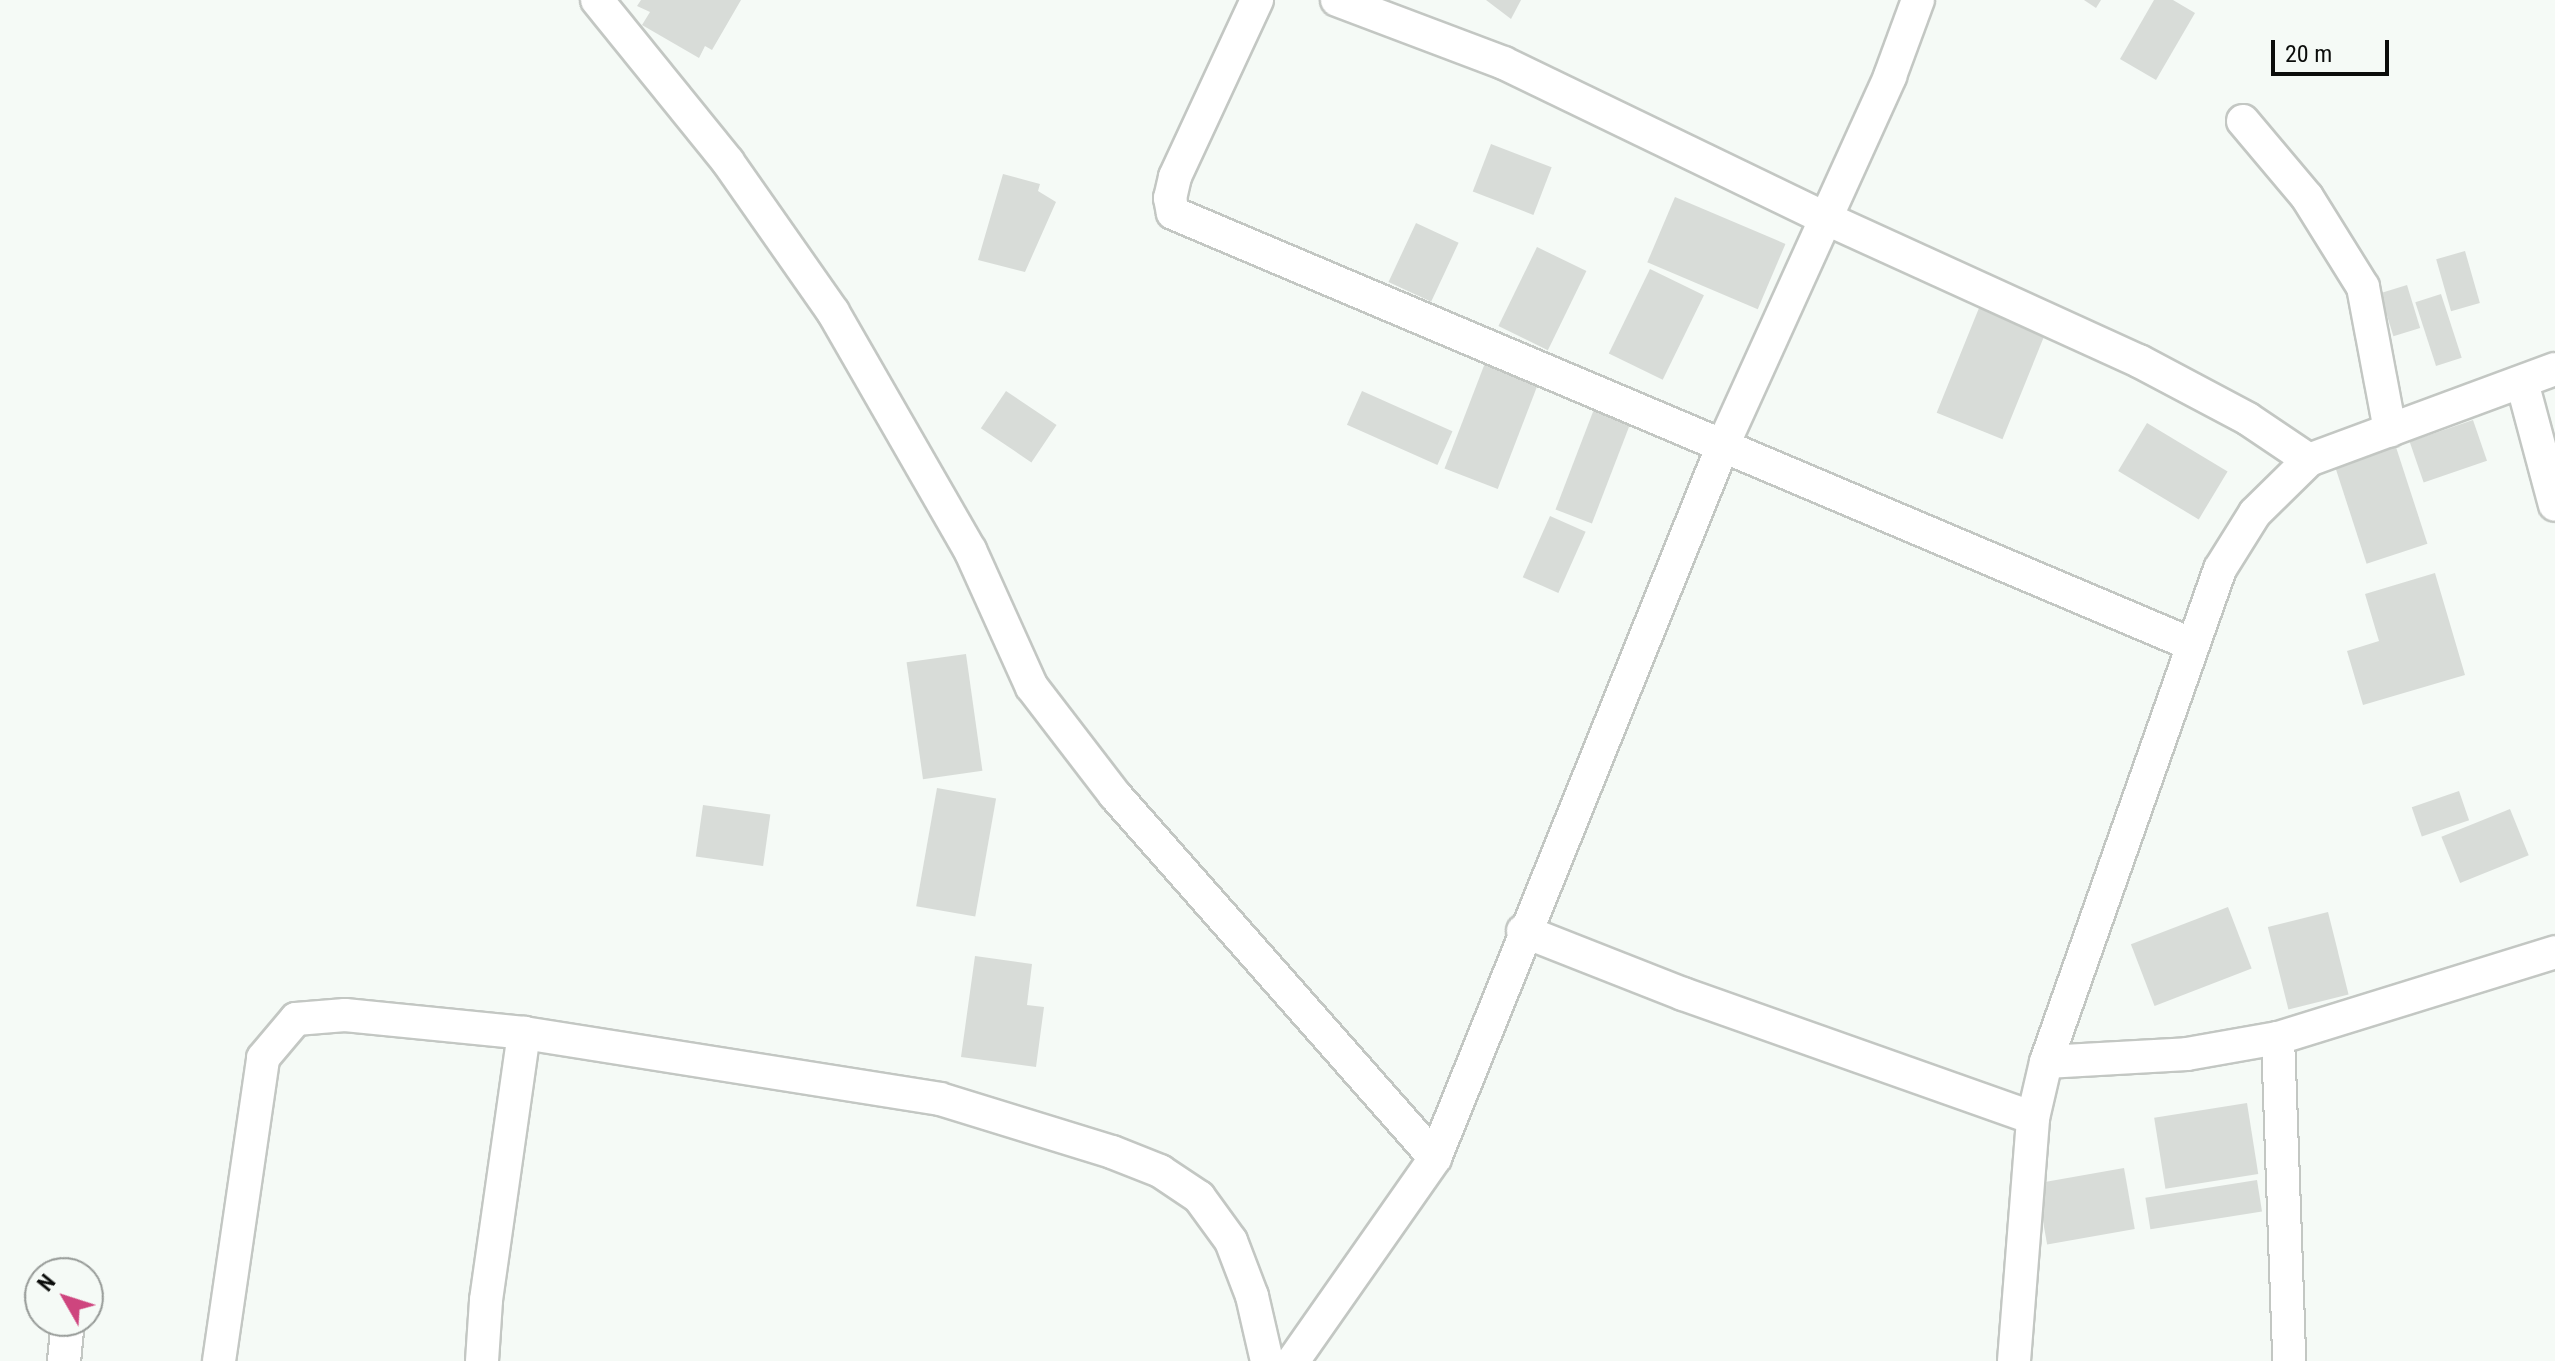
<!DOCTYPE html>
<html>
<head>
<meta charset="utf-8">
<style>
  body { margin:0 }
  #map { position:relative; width:2555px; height:1361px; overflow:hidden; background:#f5faf6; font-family:"Roboto Condensed",sans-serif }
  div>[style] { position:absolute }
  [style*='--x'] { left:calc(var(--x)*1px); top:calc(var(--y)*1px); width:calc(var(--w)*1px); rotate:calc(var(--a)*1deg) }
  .building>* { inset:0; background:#d8dcd8; transform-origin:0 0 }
  .roads { filter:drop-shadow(2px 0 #c3c7c3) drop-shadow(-2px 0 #c3c7c3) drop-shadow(0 2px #c3c7c3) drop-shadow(0 -2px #c3c7c3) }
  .street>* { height:32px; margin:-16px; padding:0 16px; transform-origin:16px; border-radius:16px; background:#fff }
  span { translate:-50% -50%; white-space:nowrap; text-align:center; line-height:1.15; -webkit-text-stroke:6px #f5faf6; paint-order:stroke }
  .north { position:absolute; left:24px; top:1257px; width:80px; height:80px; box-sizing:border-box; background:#f5faf6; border:2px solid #979b98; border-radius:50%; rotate:309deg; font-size:22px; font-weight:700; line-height:32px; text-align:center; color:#0b0d0b }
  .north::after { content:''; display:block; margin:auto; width:28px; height:36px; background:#ce457e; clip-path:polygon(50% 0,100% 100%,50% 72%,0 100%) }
  .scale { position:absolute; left:2271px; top:40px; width:118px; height:36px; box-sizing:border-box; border:4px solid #0b0d0b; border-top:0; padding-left:10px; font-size:24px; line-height:28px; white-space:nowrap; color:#0b0d0b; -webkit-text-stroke:6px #f5faf6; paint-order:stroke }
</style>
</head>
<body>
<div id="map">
  <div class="building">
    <i style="clip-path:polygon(641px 0,741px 0,712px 50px,705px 46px,699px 58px,642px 25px,650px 12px,637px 6px)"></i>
    <i style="clip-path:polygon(1486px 0,1521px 0,1511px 19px)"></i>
    <i style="clip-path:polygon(2084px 0,2101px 0,2096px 8px)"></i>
    <i style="clip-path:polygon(2154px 0,2173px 0,2195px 13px,2156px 80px,2120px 59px)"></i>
    <i style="left:1491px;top:144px;width:65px;height:51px;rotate:21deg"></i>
    <i style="clip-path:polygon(1003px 174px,1040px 184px,1038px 191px,1056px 202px,1025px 272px,978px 260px)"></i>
    <i style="left:1675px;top:197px;width:120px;height:71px;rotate:23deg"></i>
    <i style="left:1416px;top:223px;width:47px;height:65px;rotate:25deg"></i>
    <i style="left:1537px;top:247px;width:55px;height:88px;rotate:26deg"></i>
    <i style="left:2465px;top:251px;width:54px;height:30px;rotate:74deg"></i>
    <i style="left:1650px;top:269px;width:60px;height:94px;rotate:26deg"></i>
    <i style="left:2407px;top:285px;width:45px;height:28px;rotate:73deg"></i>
    <i style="left:2441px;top:294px;width:67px;height:27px;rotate:72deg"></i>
    <i style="left:1979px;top:308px;width:71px;height:113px;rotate:22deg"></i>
    <i style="left:1485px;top:363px;width:57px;height:113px;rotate:21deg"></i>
    <i style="left:1006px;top:391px;width:61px;height:45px;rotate:34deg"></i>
    <i style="left:1362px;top:391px;width:99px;height:37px;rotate:24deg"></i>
    <i style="left:1596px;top:404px;width:39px;height:113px;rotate:21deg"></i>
    <i style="left:2473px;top:420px;width:43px;height:67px;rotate:71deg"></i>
    <i style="left:2147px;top:423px;width:94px;height:56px;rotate:31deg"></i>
    <i style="left:2395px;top:444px;width:105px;height:64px;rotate:72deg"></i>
    <i style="left:1550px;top:516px;width:39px;height:67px;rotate:24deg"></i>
    <i style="clip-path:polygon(2435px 573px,2465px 675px,2363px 705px,2347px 651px,2379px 641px,2365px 594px)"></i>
    <i style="left:966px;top:654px;width:118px;height:60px;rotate:82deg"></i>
    <i style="left:937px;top:788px;width:60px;height:120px;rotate:10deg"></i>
    <i style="left:2459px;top:791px;width:31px;height:50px;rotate:71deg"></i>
    <i style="left:703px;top:805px;width:68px;height:52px;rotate:8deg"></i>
    <i style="left:2510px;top:809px;width:50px;height:74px;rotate:68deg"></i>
    <i style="left:2228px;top:907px;width:66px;height:104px;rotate:69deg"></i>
    <i style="left:2328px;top:912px;width:85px;height:62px;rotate:76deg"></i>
    <i style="clip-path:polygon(975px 956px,1032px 964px,1027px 1005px,1044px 1007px,1036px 1067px,961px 1057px)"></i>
    <i style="left:2247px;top:1103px;width:72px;height:94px;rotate:81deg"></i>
    <i style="left:2124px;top:1168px;width:62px;height:89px;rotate:80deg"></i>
    <i style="left:2257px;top:1180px;width:32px;height:113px;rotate:81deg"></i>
  </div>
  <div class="roads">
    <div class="street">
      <i style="--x:597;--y:0;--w:208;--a:51"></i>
      <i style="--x:728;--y:162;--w:183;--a:55"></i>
      <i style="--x:833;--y:312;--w:275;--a:60.1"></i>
      <i style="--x:970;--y:550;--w:150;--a:65.7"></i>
      <i style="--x:1032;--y:687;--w:136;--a:52.5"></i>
      <i style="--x:1115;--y:795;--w:484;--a:48.6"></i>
      <i style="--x:1257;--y:0;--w:195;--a:114.9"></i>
      <i style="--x:1175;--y:177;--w:22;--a:103"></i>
      <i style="--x:1170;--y:198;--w:15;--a:79"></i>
      <i style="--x:1173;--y:213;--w:1105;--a:22.95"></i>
      <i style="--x:1337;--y:0;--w:178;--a:20.7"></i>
      <i style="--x:1504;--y:63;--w:356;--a:25.8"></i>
      <i style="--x:1825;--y:218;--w:345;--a:24.5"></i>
      <i style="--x:2139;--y:361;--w:123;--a:28"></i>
      <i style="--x:2248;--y:419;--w:73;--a:33.9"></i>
      <i style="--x:2243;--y:121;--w:99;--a:49.9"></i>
      <i style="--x:2307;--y:197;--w:106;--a:58.1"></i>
      <i style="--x:2363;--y:287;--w:146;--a:79.3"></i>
      <i style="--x:2522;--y:382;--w:127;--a:75"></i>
      <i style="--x:1523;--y:931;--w:172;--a:21.5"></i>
      <i style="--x:1683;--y:994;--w:371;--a:19.5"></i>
      <i style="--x:2278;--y:1038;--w:323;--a:88"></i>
      <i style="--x:2046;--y:1062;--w:141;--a:-3.2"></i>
      <i style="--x:2187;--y:1054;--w:92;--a:-10"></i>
      <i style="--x:2278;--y:1038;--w:290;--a:-17.2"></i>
      <i style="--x:64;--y:1361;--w:40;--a:-84.3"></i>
      <i style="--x:219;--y:1361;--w:306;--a:-81.7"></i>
      <i style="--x:263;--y:1058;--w:51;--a:-49.8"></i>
      <i style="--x:296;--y:1019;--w:49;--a:-4.7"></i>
      <i style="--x:345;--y:1015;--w:180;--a:5.7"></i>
      <i style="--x:524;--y:1033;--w:421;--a:9"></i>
      <i style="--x:940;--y:1099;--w:180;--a:17.1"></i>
      <i style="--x:1112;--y:1152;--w:52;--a:21.6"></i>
      <i style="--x:1160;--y:1171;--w:47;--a:33.7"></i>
      <i style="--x:1199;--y:1197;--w:54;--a:54"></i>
      <i style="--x:1231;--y:1241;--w:59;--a:69.1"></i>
      <i style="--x:1252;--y:1296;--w:67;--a:77"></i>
      <i style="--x:482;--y:1361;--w:61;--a:-86.2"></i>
      <i style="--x:486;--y:1300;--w:270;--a:-81.9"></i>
      <i style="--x:1293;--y:1361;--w:248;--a:-55"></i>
      <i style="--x:1435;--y:1158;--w:769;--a:-68"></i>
      <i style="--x:1723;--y:445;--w:405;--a:-65.6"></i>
      <i style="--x:1890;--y:76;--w:81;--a:-69.8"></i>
      <i style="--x:2014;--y:1361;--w:244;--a:-85.5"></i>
      <i style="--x:2033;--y:1118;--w:57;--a:-76.9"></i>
      <i style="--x:2046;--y:1062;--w:523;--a:-70.56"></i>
      <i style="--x:2220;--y:569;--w:66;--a:-58"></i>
      <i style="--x:2255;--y:513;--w:76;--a:-44.5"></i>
      <i style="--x:2309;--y:460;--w:262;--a:-20.3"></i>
    </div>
  </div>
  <div class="north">N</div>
  <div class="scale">20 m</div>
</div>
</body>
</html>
